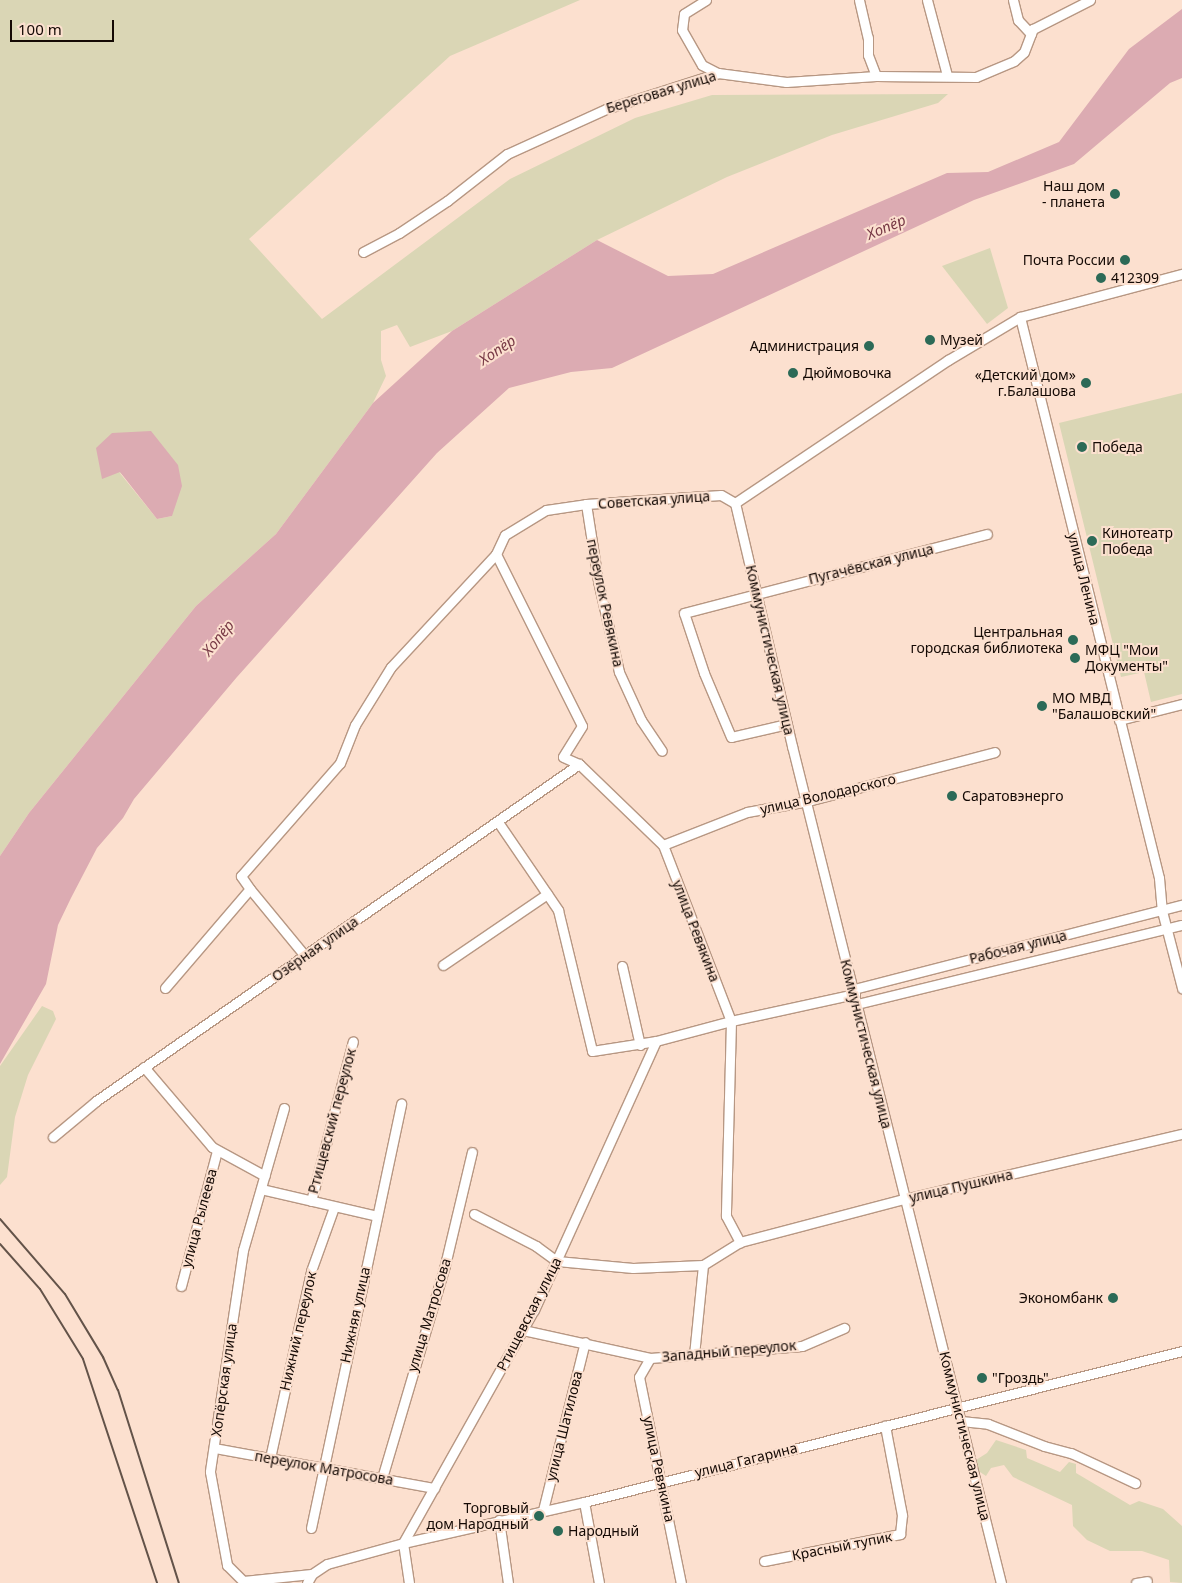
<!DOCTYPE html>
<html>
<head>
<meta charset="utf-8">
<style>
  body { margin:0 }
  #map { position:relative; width:1182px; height:1583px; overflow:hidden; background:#fce0cf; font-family:"Noto Sans",sans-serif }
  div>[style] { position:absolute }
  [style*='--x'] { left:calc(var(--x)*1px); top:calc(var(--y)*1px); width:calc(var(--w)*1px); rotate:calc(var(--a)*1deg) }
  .green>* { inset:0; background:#dad6b5 }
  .water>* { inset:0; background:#dcabb2 }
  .roads { filter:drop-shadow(1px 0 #b79783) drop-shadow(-1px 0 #b79783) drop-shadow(0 1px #b79783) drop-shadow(0 -1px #b79783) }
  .minor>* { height:9px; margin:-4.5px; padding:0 4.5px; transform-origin:4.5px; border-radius:4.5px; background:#fff }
  .rail>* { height:2px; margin:-1px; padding:0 1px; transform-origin:1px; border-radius:1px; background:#635349 }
  .dots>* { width:14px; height:14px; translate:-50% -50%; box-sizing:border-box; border:2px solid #fce0cf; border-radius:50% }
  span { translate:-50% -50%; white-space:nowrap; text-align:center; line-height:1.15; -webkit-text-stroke:4px #fce0cf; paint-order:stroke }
  .street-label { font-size:14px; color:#140904 }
  .poi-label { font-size:14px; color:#140904 }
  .right { translate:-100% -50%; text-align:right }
  .left { translate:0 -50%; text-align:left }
  .water-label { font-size:15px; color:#793b47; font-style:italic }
  .scale { position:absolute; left:10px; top:20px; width:104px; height:22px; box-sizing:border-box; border:2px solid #140904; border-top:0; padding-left:6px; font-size:15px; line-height:18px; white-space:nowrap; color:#140904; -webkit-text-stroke:4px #fce0cf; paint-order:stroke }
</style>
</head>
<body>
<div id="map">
  <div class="green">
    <i style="clip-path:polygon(evenodd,0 0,580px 0,450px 56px,249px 239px,322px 319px,510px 179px,635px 118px,712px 95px,948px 94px,938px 103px,832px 135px,727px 177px,597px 240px,452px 331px,410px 347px,397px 325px,381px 331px,381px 360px,386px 376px,373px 403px,276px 534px,196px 606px,29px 813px,0 856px,0 0,119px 472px,172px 516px,157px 519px,119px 472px)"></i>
    <i style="clip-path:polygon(990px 248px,1008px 308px,987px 324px,942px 266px)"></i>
    <i style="clip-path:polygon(1182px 393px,1182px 694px,1151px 702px,1144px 672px,1121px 677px,1059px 423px)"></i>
    <i style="clip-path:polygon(42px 1006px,53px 1011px,56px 1019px,28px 1075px,15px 1117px,7px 1177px,0 1185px,0 1066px)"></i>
    <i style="clip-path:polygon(996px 1440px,1026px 1450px,1027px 1458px,1060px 1472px,1069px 1462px,1076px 1464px,1076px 1473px,1130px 1505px,1139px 1501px,1163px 1509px,1182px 1526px,1182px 1583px,1170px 1582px,1169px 1560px,1142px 1551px,1110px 1551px,1087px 1540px,1073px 1526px,1072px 1505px,1013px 1477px,1004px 1465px,991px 1468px,986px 1476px,977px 1470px,976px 1460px,987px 1453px)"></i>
  </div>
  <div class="water">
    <i style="clip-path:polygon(1182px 9px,1182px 78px,1170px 83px,1074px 164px,974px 200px,612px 368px,571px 372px,509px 388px,437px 453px,237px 677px,134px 799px,123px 818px,97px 848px,71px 898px,58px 925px,46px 984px,0 1064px,0 856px,29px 813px,196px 606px,276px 534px,373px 403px,452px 331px,597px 240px,668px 276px,713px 274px,947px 173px,988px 172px,1059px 142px,1129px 49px)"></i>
    <i style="clip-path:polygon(151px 431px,178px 465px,182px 486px,172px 516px,157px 519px,120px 472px,102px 479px,96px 448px,112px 433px)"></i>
  </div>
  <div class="roads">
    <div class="minor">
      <i style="--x:706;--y:0;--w:26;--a:148"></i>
      <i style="--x:684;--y:14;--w:16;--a:97"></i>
      <i style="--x:682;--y:30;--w:40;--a:60.3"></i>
      <i style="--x:702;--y:65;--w:18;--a:27"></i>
      <i style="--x:859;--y:0;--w:39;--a:77"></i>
      <i style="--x:868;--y:38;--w:17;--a:90"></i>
      <i style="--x:868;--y:55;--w:22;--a:69"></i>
      <i style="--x:927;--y:0;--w:78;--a:75.1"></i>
      <i style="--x:1013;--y:0;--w:21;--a:76"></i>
      <i style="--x:1018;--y:20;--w:19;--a:47"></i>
      <i style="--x:363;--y:252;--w:41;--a:-27.8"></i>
      <i style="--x:399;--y:233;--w:58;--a:-33.7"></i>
      <i style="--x:447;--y:201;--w:76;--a:-38.1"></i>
      <i style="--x:507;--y:154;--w:109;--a:-24.4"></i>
      <i style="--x:606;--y:109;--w:118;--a:-17.8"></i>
      <i style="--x:718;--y:73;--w:69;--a:7.5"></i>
      <i style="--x:786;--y:82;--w:90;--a:-3.8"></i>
      <i style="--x:876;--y:76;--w:100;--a:0.6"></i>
      <i style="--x:976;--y:77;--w:41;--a:-22.8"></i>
      <i style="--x:1014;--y:61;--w:13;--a:-42"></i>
      <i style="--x:1024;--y:52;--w:25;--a:-69"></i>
      <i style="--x:1033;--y:29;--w:64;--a:-27"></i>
      <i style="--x:1020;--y:317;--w:578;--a:76.08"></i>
      <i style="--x:1159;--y:878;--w:33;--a:85"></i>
      <i style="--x:1162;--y:911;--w:80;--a:75.4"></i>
      <i style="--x:735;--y:503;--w:250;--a:76.8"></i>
      <i style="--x:792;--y:746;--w:863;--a:75.98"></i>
      <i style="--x:735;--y:503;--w:257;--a:-33.9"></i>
      <i style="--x:948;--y:360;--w:84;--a:-30.8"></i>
      <i style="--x:1020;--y:317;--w:168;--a:-14.9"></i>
      <i style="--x:586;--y:504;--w:78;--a:81.1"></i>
      <i style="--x:598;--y:581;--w:93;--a:77"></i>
      <i style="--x:619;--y:672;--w:53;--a:65.4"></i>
      <i style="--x:641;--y:720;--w:37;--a:56"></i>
      <i style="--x:496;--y:554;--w:192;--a:63.4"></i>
      <i style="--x:582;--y:726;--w:36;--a:122"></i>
      <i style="--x:563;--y:757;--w:17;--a:24"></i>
      <i style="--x:579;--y:764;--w:117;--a:44"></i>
      <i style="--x:663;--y:845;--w:189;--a:68.9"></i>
      <i style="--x:731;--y:1021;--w:195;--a:91.5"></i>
      <i style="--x:726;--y:1216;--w:30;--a:62"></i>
      <i style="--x:740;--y:1242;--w:44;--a:148.1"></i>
      <i style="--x:703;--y:1265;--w:90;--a:95.7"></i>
      <i style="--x:1119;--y:720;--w:65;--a:-14.3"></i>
      <i style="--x:787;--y:724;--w:57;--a:166.9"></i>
      <i style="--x:731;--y:737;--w:69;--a:-112.9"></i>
      <i style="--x:704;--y:673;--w:63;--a:-108.4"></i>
      <i style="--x:684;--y:613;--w:313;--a:-14.6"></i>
      <i style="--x:498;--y:822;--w:107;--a:55.7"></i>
      <i style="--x:558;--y:910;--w:145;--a:76.4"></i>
      <i style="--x:592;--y:1051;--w:65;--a:-8.9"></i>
      <i style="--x:663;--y:845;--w:90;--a:-21.4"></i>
      <i style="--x:747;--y:812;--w:62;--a:-10.2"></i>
      <i style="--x:808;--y:801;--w:193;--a:-14.7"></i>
      <i style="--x:250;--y:889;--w:87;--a:50.6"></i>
      <i style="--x:443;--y:965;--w:126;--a:-34.3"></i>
      <i style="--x:622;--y:966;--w:81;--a:77.2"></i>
      <i style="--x:165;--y:988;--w:130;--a:-49.4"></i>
      <i style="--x:250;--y:889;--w:16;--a:-125"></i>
      <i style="--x:241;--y:876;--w:150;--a:-48.8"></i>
      <i style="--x:340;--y:763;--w:41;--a:-68.5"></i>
      <i style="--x:355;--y:725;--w:68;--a:-58.2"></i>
      <i style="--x:391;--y:667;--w:154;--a:-47.1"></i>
      <i style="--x:496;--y:554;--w:21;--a:-65"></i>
      <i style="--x:505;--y:535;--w:48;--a:-31.4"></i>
      <i style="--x:546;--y:510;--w:40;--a:-8.5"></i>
      <i style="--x:586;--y:504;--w:135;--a:-3.8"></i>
      <i style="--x:721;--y:495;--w:16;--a:30"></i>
      <i style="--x:854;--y:989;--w:339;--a:-14.4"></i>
      <i style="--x:857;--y:1004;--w:334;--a:-13.7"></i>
      <i style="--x:144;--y:1067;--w:105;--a:49.6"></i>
      <i style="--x:212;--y:1147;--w:60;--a:28.7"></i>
      <i style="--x:284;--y:1108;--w:148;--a:106.1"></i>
      <i style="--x:243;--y:1250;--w:224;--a:98.5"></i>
      <i style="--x:210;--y:1472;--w:95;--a:79.6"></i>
      <i style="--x:227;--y:1565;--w:23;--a:45"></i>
      <i style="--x:243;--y:1581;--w:69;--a:-5.8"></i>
      <i style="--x:53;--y:1137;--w:56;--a:-39.9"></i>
      <i style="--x:96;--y:1101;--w:589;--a:-34.9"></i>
      <i style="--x:261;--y:1189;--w:119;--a:13.1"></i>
      <i style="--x:311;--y:1201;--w:165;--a:-75.3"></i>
      <i style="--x:474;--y:1214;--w:70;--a:27.3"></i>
      <i style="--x:536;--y:1246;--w:26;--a:36"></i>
      <i style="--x:557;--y:1261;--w:76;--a:5.3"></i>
      <i style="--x:633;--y:1268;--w:70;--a:-2.5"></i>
      <i style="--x:740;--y:1242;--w:170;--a:-14.7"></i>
      <i style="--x:904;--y:1199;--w:285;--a:-13.2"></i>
      <i style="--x:181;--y:1286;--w:140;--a:-75.1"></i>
      <i style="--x:523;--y:1330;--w:130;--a:12.4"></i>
      <i style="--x:650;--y:1358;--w:152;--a:-4.5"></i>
      <i style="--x:802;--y:1346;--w:46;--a:-23.2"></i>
      <i style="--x:650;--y:1358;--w:22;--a:120"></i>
      <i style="--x:639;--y:1377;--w:210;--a:78.5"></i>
      <i style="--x:961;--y:1421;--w:27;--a:6"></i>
      <i style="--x:988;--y:1424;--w:60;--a:21.4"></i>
      <i style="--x:1044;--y:1446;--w:28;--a:15"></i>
      <i style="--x:1071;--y:1453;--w:71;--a:25.1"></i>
      <i style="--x:214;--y:1448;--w:224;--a:10.3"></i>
      <i style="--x:270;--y:1458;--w:191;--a:-77.6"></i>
      <i style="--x:311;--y:1271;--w:68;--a:-70.2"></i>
      <i style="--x:382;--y:1478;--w:222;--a:-73.5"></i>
      <i style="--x:445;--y:1265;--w:116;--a:-76.6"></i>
      <i style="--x:584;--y:1502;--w:82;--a:79.5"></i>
      <i style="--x:543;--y:1510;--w:173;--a:-76"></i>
      <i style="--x:499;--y:1520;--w:64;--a:81.9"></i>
      <i style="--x:311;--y:1528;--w:434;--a:-78"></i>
      <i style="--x:764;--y:1561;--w:139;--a:-11.2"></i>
      <i style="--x:900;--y:1534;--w:19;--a:-84"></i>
      <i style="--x:902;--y:1515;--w:91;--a:-100.8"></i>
      <i style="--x:307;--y:1583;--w:10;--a:-61"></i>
      <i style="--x:312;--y:1574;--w:18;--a:-34"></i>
      <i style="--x:327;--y:1564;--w:79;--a:-15.4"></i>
      <i style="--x:403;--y:1543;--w:186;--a:-12.8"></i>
      <i style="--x:584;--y:1502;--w:617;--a:-14.17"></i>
      <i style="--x:409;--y:1583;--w:40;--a:-98.5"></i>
      <i style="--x:403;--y:1543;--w:267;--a:-60.7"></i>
      <i style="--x:534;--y:1310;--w:295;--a:-65.6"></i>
      <i style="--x:656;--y:1041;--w:78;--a:-14.9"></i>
      <i style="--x:731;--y:1021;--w:127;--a:-12.3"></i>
      <i style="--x:1136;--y:1583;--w:11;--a:-10"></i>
    </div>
  </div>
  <div class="rail">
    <i style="--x:0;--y:1219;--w:99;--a:49.1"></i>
    <i style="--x:65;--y:1294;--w:74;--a:58.9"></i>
    <i style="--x:103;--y:1357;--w:36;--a:66"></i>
    <i style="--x:118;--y:1390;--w:202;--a:72.5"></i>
    <i style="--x:0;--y:1244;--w:60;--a:48.4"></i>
    <i style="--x:40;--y:1289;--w:82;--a:58.4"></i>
    <i style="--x:83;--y:1359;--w:236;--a:71.7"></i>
  </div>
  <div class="dots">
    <i style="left:1115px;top:194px;background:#2c6a57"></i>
    <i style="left:1125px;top:260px;background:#2c6a57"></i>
    <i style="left:1101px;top:278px;background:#2c6a57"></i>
    <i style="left:930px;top:340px;background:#2c6a57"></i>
    <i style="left:869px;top:346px;background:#2c6a57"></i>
    <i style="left:793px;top:373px;background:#2c6a57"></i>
    <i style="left:1086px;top:383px;background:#2c6a57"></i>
    <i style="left:1082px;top:447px;background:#2c6a57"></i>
    <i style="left:1092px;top:541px;background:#2c6a57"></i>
    <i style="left:1073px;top:640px;background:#2c6a57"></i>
    <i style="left:1075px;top:658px;background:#2c6a57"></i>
    <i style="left:1042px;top:706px;background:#2c6a57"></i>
    <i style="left:952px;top:796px;background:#2c6a57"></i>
    <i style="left:1113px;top:1298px;background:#2c6a57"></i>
    <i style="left:982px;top:1378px;background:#2c6a57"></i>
    <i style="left:539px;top:1516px;background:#2c6a57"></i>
    <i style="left:558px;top:1531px;background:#2c6a57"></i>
  </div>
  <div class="street-label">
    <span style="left:661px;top:92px;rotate:-17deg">Береговая улица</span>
    <span style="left:654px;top:500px;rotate:-4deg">Советская улица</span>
    <span style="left:871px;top:564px;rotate:-14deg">Пугачёвская улица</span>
    <span style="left:1084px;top:579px;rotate:76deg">улица Ленина</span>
    <span style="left:605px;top:603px;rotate:78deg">переулок Ревякина</span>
    <span style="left:770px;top:650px;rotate:77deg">Коммунистическая улица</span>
    <span style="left:828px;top:794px;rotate:-13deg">улица Володарского</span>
    <span style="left:696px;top:931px;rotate:69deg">улица Ревякина</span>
    <span style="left:1018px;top:947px;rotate:-14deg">Рабочая улица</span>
    <span style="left:315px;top:949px;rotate:-35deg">Озёрная улица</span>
    <span style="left:866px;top:1044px;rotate:76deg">Коммунистическая улица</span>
    <span style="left:332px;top:1121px;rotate:-75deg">Ртищевский переулок</span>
    <span style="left:961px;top:1186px;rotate:-13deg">улица Пушкина</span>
    <span style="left:199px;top:1218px;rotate:-75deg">улица Рылеева</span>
    <span style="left:529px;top:1314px;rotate:-63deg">Ртищевская улица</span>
    <span style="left:355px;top:1315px;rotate:-78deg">Нижняя улица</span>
    <span style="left:429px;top:1315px;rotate:-73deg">улица Матросова</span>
    <span style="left:298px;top:1331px;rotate:-77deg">Нижний переулок</span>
    <span style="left:729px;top:1351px;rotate:-5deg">Западный переулок</span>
    <span style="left:224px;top:1380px;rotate:-82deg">Хопёрская улица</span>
    <span style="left:564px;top:1426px;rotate:-76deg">улица Шатилова</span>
    <span style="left:965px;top:1436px;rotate:76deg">Коммунистическая улица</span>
    <span style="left:746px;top:1460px;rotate:-14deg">улица Гагарина</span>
    <span style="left:324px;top:1468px;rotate:10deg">переулок Матросова</span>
    <span style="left:659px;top:1469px;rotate:78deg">улица Ревякина</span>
    <span style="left:842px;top:1546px;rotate:-11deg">Красный тупик</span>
  </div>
  <div class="poi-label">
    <span class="right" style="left:1105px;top:194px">Наш дом<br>- планета</span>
    <span class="right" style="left:1115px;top:260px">Почта России</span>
    <span class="left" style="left:1111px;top:278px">412309</span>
    <span class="left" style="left:940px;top:340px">Музей</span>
    <span class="right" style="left:859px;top:346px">Администрация</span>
    <span class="left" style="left:803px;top:373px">Дюймовочка</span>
    <span class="right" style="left:1076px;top:383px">«Детский дом»<br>г.Балашова</span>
    <span class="left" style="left:1092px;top:447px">Победа</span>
    <span class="left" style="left:1102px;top:541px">Кинотеатр<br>Победа</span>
    <span class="right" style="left:1063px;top:640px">Центральная<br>городская библиотека</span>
    <span class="left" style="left:1085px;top:658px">МФЦ "Мои<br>Документы"</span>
    <span class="left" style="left:1052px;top:706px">МО МВД<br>"Балашовский"</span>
    <span class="left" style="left:962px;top:796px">Саратовэнерго</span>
    <span class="right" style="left:1103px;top:1298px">Экономбанк</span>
    <span class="left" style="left:992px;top:1378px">"Гроздь"</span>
    <span class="right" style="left:529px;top:1516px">Торговый<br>дом Народный</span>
    <span class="left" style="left:568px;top:1531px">Народный</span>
  </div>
  <div class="water-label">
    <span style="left:886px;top:227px;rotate:-23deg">Хопёр</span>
    <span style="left:497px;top:350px;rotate:-34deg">Хопёр</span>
    <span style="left:218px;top:638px;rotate:-51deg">Хопёр</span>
  </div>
  <div class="scale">100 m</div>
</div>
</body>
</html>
